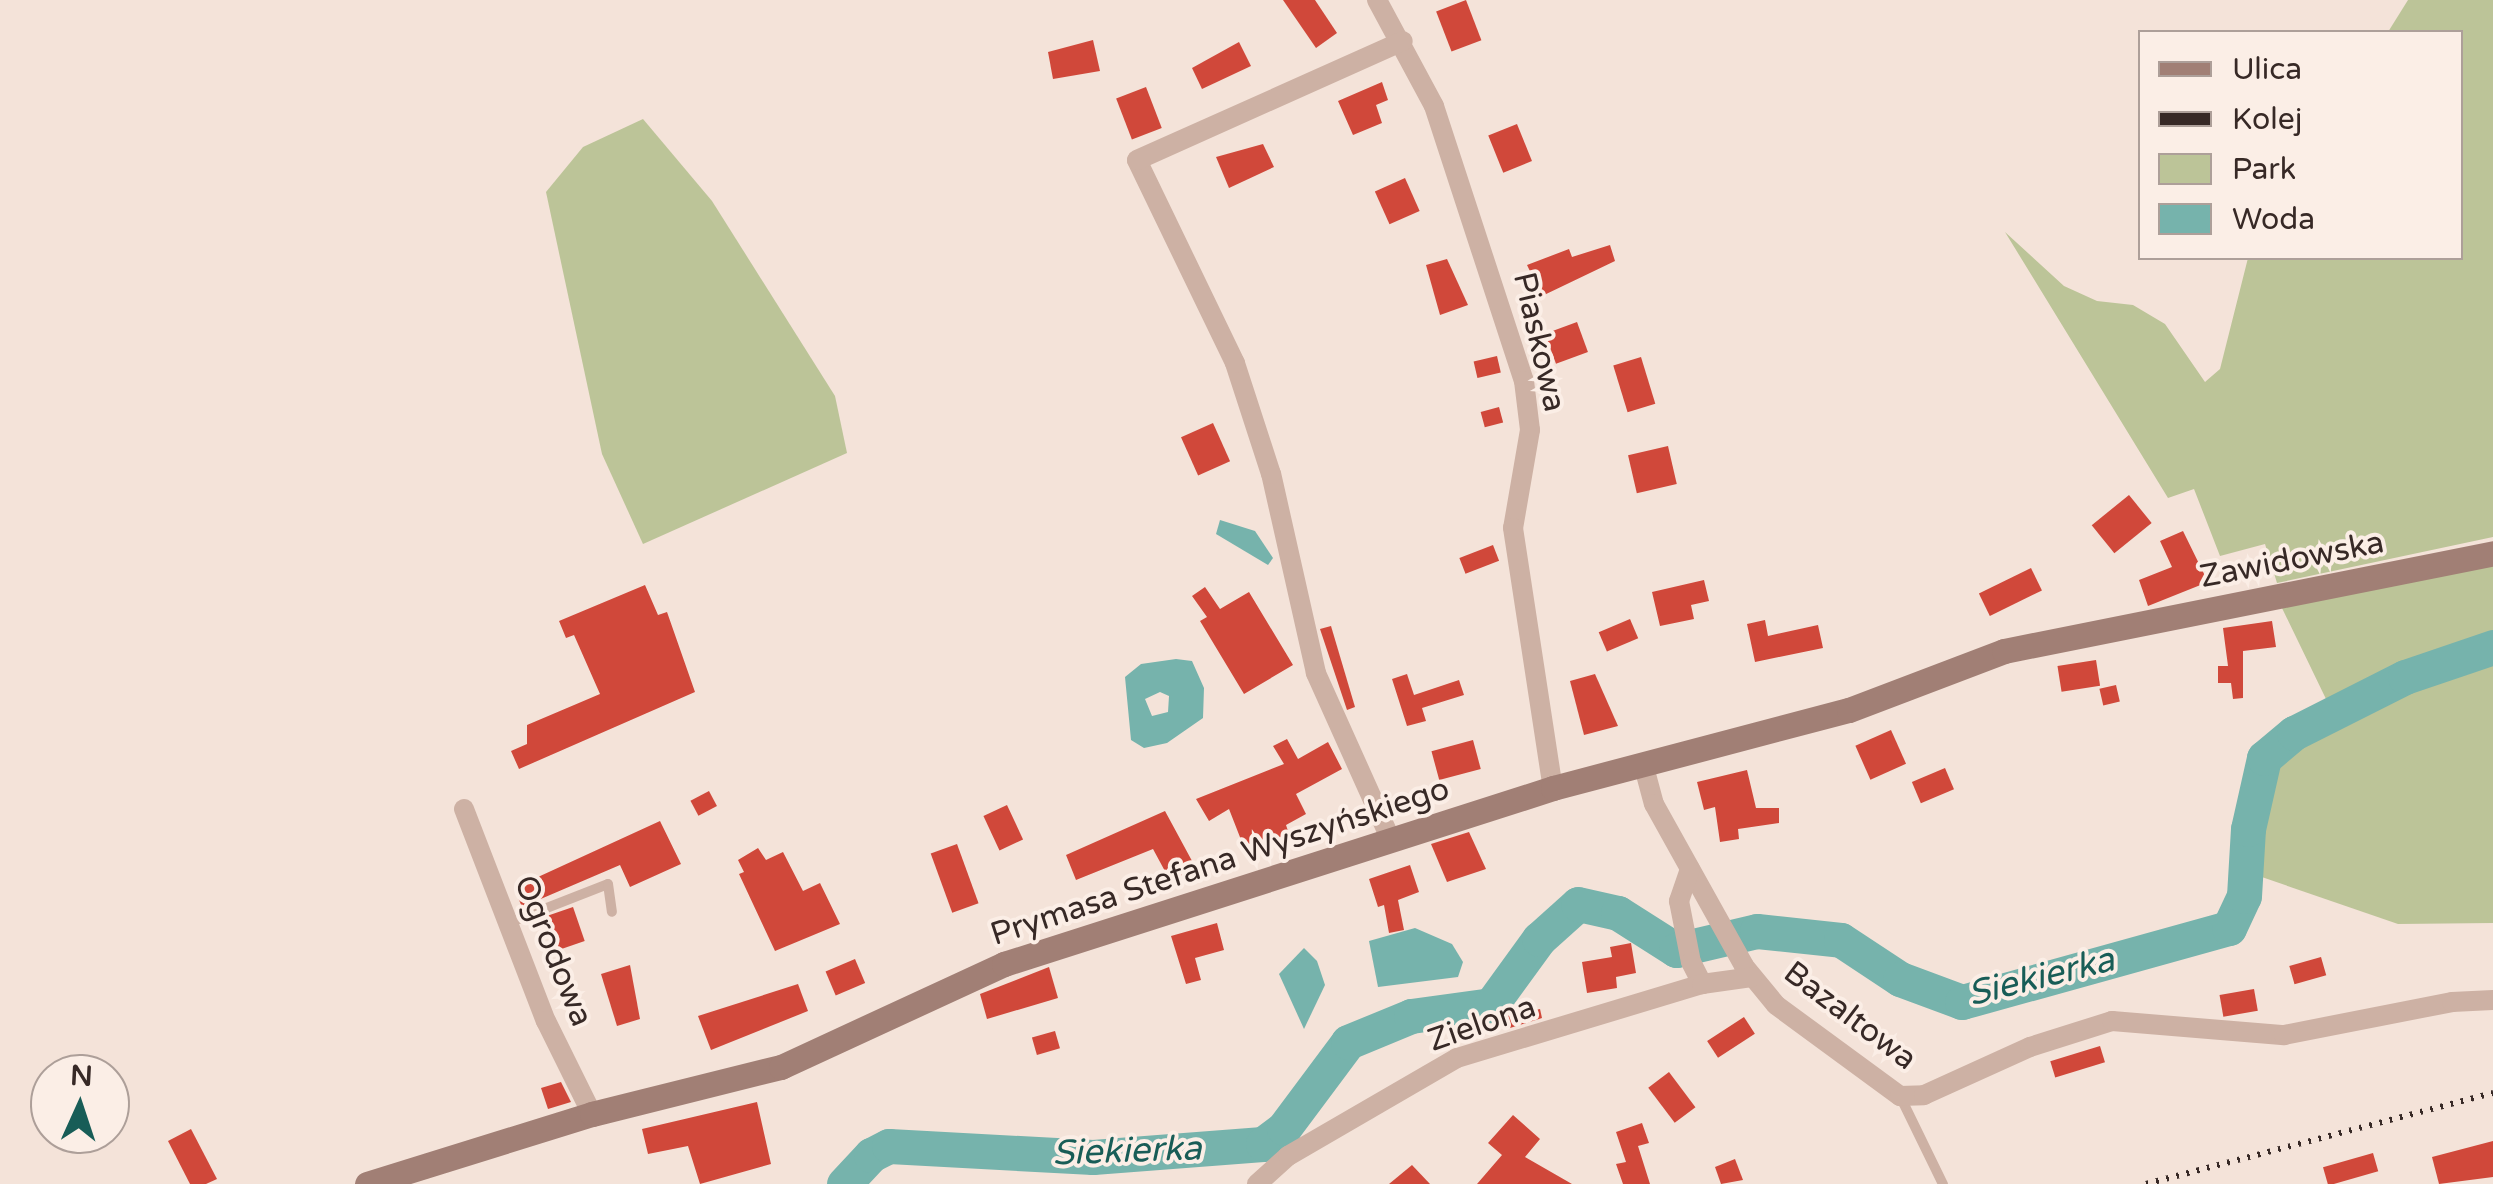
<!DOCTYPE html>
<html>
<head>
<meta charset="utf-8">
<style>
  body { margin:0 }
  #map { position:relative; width:2493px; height:1184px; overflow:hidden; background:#f4e3d9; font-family:"Varela Round",sans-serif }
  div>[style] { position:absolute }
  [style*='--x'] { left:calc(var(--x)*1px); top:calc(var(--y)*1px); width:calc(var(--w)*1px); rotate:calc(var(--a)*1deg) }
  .green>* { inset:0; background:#bcc498 }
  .water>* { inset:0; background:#76b3ac }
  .river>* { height:35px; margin:-17.5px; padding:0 17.5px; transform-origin:17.5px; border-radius:17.5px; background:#76b3ac }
  .building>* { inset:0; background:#d0483a; transform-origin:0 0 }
  .service>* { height:10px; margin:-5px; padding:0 5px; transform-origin:5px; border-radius:5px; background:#cdb1a4 }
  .minor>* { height:20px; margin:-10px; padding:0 10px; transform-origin:10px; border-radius:10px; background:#cdb1a4 }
  .secondary>* { height:25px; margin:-12.5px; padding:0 12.5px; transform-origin:12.5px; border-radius:12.5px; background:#a17f75 }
  .rail>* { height:6px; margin-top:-3px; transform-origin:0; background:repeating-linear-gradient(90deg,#372926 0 2.5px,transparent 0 10.5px) }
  span { translate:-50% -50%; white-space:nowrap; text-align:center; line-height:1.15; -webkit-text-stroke:8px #fbeee6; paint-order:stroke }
  .street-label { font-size:32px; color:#372926 }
  .water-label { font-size:35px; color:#185d57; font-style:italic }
  .legend { position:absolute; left:2138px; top:30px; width:325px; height:230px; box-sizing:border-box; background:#fbeee6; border:2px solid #ad9f99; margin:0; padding:12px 18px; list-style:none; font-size:30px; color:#372926 }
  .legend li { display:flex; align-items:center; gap:20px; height:50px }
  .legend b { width:50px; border:2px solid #ad9f99 }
  .north { position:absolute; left:30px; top:1054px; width:100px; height:100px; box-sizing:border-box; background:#fbeee6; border:2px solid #ad9f99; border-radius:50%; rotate:3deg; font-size:28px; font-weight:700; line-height:40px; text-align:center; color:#372926 }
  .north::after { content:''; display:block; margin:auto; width:35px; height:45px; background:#185d57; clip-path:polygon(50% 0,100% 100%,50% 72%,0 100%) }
</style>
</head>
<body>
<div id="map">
  <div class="green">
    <i style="clip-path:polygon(2408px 0,2493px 0,2493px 537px,2277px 583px,2265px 544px,2220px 556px,2194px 489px,2168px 498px,2005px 232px,2064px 286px,2097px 301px,2133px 305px,2165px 324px,2205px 382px,2220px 369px,2248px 258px,2460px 258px,2460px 32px,2388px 32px)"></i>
    <i style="clip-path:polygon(643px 119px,712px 201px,835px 396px,847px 453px,643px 544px,602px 454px,546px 192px,583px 147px)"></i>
    <i style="clip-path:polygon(2493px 564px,2493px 639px,2442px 651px,2326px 699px,2281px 606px)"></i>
    <i style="clip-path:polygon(2493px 662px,2493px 923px,2398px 924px,2253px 874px,2264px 785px,2276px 760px,2312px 735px,2402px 693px)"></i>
  </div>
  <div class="water">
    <i style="clip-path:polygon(1220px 520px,1255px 531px,1273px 558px,1268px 565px,1216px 534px)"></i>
    <i style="clip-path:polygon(evenodd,1176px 659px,1192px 661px,1204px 688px,1203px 718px,1167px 743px,1144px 748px,1131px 740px,1125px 677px,1141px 664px,1176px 659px,1160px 692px,1169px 696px,1168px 712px,1152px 716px,1145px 699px,1160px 692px)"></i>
    <i style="clip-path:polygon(1415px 928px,1452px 944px,1463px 962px,1458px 977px,1378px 987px,1369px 941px)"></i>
    <i style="clip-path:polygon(1304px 948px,1317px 961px,1325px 985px,1304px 1029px,1279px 974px)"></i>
  </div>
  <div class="river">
    <i style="--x:844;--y:1184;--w:40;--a:-47"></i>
    <i style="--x:871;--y:1155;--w:20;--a:-27"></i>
    <i style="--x:889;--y:1146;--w:204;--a:3.1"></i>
    <i style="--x:1093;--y:1157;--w:170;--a:-4.4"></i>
    <i style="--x:1263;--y:1144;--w:26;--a:-37"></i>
    <i style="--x:1284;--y:1128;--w:107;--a:-53.3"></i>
    <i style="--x:1348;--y:1042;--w:68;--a:-22.4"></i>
    <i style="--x:1411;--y:1016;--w:81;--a:-7.8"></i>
    <i style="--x:1491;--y:1005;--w:82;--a:-54"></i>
    <i style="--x:1539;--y:939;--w:52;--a:-41.9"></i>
    <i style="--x:1578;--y:904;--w:41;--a:12.7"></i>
    <i style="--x:1618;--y:913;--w:69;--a:32.5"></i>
    <i style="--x:1676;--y:950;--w:83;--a:-13.2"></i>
    <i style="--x:1757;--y:931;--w:84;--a:6.1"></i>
    <i style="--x:1841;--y:940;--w:71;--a:33.5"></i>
    <i style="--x:1900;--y:979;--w:66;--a:20.4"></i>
    <i style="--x:1962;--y:1002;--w:277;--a:-15.5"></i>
    <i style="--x:2229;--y:928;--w:35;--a:-65"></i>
    <i style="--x:2244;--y:896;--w:67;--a:-86.6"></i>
    <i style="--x:2248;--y:829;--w:73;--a:-77.3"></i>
    <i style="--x:2264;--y:758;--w:39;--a:-40"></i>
    <i style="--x:2294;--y:733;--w:124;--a:-26.8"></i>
    <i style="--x:2405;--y:677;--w:93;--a:-18.8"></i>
  </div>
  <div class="building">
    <i style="clip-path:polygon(1283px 0,1315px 0,1337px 33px,1316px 48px)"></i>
    <i style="left:1466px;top:0;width:43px;height:32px;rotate:69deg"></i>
    <i style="clip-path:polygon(1093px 40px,1100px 71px,1053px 79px,1048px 52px)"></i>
    <i style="clip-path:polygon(1239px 42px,1251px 66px,1202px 89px,1192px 68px)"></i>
    <i style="clip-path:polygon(1382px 82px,1388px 100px,1376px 105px,1382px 123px,1353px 135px,1338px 101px)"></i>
    <i style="left:1146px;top:87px;width:44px;height:32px;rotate:69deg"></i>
    <i style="left:1517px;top:124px;width:40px;height:31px;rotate:68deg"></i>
    <i style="clip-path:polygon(1263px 144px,1274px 167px,1229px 188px,1216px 157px)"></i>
    <i style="left:1405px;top:178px;width:36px;height:33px;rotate:66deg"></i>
    <i style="clip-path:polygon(1610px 245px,1615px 261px,1542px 296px,1527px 265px,1569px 249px,1572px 257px)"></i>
    <i style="clip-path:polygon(1447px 259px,1468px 305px,1440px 315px,1426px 265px)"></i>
    <i style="left:1577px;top:322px;width:32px;height:34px;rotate:70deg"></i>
    <i style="left:1497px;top:356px;width:17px;height:24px;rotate:77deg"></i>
    <i style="left:1641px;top:357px;width:49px;height:29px;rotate:73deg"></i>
    <i style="left:1499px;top:407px;width:16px;height:19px;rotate:75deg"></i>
    <i style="left:1213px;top:423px;width:42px;height:35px;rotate:66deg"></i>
    <i style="left:1668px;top:446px;width:39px;height:41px;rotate:77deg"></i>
    <i style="left:2129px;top:495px;width:36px;height:48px;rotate:51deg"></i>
    <i style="clip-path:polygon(2183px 531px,2208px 582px,2148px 606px,2139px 580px,2172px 567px,2160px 541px)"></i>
    <i style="left:1493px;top:545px;width:17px;height:36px;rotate:69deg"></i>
    <i style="left:2031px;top:568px;width:25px;height:58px;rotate:64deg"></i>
    <i style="clip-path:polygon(1704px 580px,1709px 601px,1691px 605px,1694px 619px,1660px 626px,1652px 592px)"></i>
    <i style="clip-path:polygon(645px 585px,658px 615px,667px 612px,695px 692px,519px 769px,511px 751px,527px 744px,527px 725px,600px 694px,574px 635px,566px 638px,559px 621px)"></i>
    <i style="clip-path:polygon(1205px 587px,1220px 609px,1249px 592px,1293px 665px,1244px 694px,1200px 621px,1207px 617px,1192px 596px)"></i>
    <i style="left:1630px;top:619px;width:21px;height:34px;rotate:67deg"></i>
    <i style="clip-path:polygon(1765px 620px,1768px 636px,1818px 625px,1823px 648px,1755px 662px,1747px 624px)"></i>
    <i style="clip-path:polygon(2272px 621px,2276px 647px,2243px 651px,2243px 698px,2233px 699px,2231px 683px,2218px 683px,2218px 666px,2228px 666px,2223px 628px)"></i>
    <i style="clip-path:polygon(1331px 626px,1355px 707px,1347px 710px,1320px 629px)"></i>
    <i style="left:2096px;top:660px;width:26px;height:39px;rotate:81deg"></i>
    <i style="clip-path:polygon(1407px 674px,1414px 695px,1459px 680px,1464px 695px,1422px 708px,1426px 721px,1407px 726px,1392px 679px)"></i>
    <i style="clip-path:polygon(1595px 674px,1618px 726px,1584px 735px,1570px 681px)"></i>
    <i style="left:2116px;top:685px;width:17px;height:17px;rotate:77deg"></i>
    <i style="left:1891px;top:730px;width:37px;height:39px;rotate:66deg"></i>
    <i style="clip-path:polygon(1287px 739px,1298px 759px,1328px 742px,1342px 769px,1296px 794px,1306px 814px,1286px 825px,1289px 834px,1245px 850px,1229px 809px,1209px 821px,1196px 799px,1284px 764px,1273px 746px)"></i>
    <i style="left:1473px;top:740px;width:30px;height:43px;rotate:75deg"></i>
    <i style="left:1945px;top:768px;width:23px;height:36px;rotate:67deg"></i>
    <i style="clip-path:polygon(1747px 770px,1756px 808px,1779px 808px,1779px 823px,1738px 829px,1739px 839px,1720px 842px,1715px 807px,1704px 810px,1697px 782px)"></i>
    <i style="left:709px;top:791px;width:17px;height:21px;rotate:62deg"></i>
    <i style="left:1007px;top:805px;width:38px;height:26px;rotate:65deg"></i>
    <i style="clip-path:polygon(1165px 811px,1198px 872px,1173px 886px,1153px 849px,1076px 880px,1066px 855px)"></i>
    <i style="clip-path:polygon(660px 821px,681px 864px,630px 887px,620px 865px,522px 907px,514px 888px)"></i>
    <i style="clip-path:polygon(1469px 832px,1486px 869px,1447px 882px,1431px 844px)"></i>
    <i style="left:957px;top:844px;width:63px;height:28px;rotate:70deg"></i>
    <i style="clip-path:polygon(758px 848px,766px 860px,783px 852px,803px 891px,820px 883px,840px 924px,775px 951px,739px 874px,744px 872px,738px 860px)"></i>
    <i style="clip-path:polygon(1410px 865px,1419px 892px,1398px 900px,1404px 930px,1389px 933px,1384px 905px,1378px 907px,1369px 879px)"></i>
    <i style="left:573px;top:907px;width:36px;height:30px;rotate:71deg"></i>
    <i style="clip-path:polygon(1217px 923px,1224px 950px,1195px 958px,1201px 980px,1186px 984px,1171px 936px)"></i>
    <i style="clip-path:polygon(1631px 943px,1636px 973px,1616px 977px,1617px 988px,1587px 993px,1582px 962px,1612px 957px,1610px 947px)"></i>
    <i style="left:2321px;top:957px;width:19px;height:33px;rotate:74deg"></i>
    <i style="left:855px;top:959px;width:26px;height:32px;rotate:67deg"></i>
    <i style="clip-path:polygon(630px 965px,640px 1019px,617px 1026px,601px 974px)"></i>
    <i style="clip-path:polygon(1049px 967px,1058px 998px,987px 1019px,980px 994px)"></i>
    <i style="clip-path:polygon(798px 984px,808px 1011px,711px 1050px,698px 1016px)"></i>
    <i style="left:2254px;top:989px;width:22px;height:35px;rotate:80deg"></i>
    <i style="clip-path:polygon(1540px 1009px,1542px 1018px,1510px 1028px,1507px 1016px)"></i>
    <i style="left:1744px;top:1017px;width:20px;height:44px;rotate:57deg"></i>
    <i style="left:1055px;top:1031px;width:18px;height:24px;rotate:74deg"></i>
    <i style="left:2100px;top:1046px;width:17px;height:52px;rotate:73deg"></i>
    <i style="left:1669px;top:1072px;width:44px;height:26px;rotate:53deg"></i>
    <i style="clip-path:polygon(561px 1082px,571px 1102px,548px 1109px,541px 1088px)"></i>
    <i style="clip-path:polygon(757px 1102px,771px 1164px,700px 1184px,688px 1146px,648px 1154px,642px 1129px)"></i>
    <i style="clip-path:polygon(1513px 1115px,1540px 1139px,1525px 1157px,1572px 1184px,1477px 1184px,1502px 1155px,1488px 1143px)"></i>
    <i style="clip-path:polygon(1642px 1123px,1649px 1143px,1638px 1146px,1650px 1184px,1623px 1184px,1616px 1164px,1626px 1162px,1616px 1132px)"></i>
    <i style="clip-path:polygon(191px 1129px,217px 1179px,206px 1184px,190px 1184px,168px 1141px)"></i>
    <i style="clip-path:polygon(2493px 1141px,2493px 1177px,2439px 1184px,2432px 1157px)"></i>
    <i style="left:2373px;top:1153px;width:19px;height:52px;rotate:74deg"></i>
    <i style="clip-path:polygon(1735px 1159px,1743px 1180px,1721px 1184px,1715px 1167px)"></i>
    <i style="clip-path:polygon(1412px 1165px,1430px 1184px,1389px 1184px)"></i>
  </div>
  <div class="service">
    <i style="--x:508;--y:923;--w:107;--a:-21.3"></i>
    <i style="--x:608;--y:884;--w:28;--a:82"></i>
    <i style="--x:1900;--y:1096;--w:98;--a:64"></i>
  </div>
  <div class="minor">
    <i style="--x:1377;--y:0;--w:120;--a:61.7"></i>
    <i style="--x:1434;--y:106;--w:289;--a:71.9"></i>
    <i style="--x:1524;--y:381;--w:49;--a:83"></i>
    <i style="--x:1530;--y:430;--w:99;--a:99.8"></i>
    <i style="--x:1513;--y:528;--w:263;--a:81.3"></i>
    <i style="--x:1644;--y:767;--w:38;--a:75"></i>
    <i style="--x:1654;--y:804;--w:185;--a:60.9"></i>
    <i style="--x:1744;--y:966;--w:50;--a:50.6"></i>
    <i style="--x:1776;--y:1005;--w:154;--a:36.3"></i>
    <i style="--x:1900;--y:1096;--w:24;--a:-2"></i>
    <i style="--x:1924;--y:1095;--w:116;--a:-24.4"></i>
    <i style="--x:2030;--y:1047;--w:86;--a:-17.6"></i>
    <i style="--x:2112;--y:1021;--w:173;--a:4.7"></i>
    <i style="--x:2284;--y:1035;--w:171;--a:-11.1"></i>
    <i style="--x:2452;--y:1002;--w:41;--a:-2.8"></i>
    <i style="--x:464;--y:809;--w:227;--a:68.9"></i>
    <i style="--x:546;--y:1021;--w:104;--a:63.7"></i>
    <i style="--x:1390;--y:838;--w:181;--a:-114.2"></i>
    <i style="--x:1316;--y:673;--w:204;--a:-102.7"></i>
    <i style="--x:1271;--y:474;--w:117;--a:-108"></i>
    <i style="--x:1235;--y:363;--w:225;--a:-115.8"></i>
    <i style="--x:1137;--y:160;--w:291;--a:-24.1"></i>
    <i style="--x:1690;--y:869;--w:34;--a:109"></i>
    <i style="--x:1679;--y:901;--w:62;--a:78.9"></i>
    <i style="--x:1691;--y:962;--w:25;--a:63"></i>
    <i style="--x:1257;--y:1184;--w:42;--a:-42.1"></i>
    <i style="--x:1288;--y:1156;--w:195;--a:-30.1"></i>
    <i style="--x:1457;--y:1058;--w:256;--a:-16.8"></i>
    <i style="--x:1702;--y:984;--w:50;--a:-8"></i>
  </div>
  <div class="secondary">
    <i style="--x:367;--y:1184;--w:236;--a:-17.3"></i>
    <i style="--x:592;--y:1114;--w:195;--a:-14"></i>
    <i style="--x:781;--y:1067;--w:246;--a:-24.8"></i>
    <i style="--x:1004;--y:964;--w:577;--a:-17.77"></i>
    <i style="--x:1553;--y:788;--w:306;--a:-14.8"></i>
    <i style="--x:1849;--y:710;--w:166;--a:-20.8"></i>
    <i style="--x:2004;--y:651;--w:499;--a:-11.3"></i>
  </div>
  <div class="rail">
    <i style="--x:2146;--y:1184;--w:359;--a:-14.7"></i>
  </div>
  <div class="street-label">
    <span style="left:1539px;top:342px;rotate:77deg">Piaskowa</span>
    <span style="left:2292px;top:560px;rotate:-11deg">Zawidowska</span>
    <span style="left:1220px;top:862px;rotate:-18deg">Prymasa Stefana Wyszyńskiego</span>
    <span style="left:553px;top:951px;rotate:68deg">Ogrodowa</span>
    <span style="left:1850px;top:1016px;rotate:37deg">Bazaltowa</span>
    <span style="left:1482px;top:1024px;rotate:-19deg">Zielona</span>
  </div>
  <div class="water-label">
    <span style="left:2041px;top:977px;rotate:-14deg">Siekierka</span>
    <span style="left:1127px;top:1151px;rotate:-2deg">Siekierka</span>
  </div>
  <ul class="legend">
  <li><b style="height:12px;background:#a17f75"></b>Ulica</li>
  <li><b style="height:12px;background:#372926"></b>Kolej</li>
  <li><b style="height:28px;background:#bcc498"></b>Park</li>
  <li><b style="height:28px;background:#76b3ac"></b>Woda</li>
  </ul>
  <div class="north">N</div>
</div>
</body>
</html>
